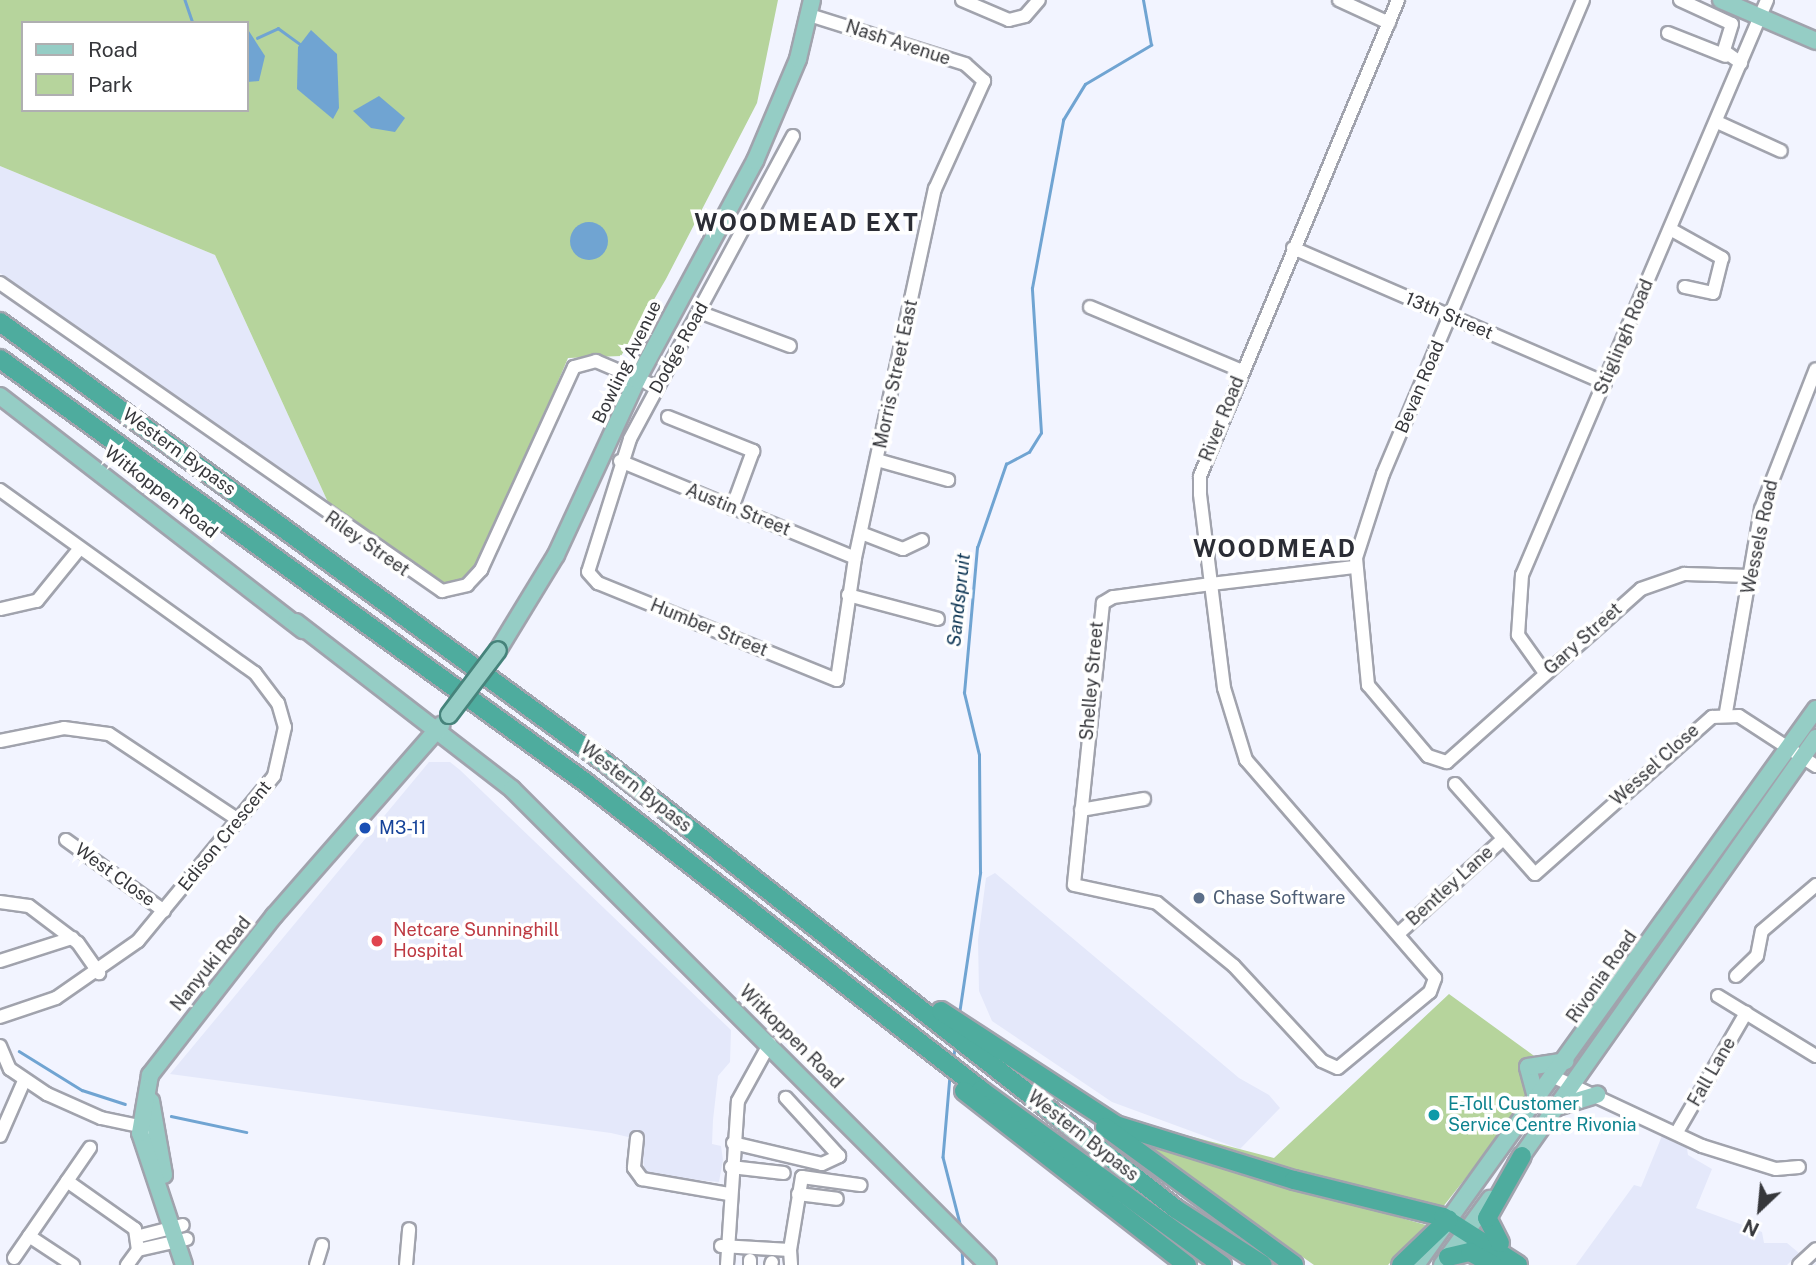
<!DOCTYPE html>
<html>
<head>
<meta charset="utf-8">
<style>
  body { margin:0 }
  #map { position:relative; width:1816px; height:1265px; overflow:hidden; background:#f2f4ff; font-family:"Public Sans",sans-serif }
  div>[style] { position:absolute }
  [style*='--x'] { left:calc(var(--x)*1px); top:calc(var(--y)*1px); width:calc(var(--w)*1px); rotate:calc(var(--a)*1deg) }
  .built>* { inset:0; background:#e4e8fa }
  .green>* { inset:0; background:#b6d49c }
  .water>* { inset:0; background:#70a4d2 }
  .round { border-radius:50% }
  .stream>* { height:2.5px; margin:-1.25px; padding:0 1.25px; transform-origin:1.25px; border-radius:1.25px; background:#70a4d2 }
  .roads { filter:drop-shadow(2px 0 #a1a3ad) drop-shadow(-2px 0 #a1a3ad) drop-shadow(0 2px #a1a3ad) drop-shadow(0 -2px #a1a3ad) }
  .minor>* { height:12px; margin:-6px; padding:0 6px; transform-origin:6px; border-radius:6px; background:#fff }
  .major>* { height:16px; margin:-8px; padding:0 8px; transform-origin:8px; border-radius:8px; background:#95cdc5 }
  .highway>* { height:18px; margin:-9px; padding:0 9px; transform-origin:9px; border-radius:9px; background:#4eac9e }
  .bridges { filter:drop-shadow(2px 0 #46837b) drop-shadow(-2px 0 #46837b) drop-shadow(0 2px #46837b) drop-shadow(0 -2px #46837b) }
  .major-bridge>* { height:16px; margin:-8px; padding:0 8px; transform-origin:8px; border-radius:8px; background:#95cdc5 }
  .dots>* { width:19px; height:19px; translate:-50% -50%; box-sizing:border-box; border:4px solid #fff; border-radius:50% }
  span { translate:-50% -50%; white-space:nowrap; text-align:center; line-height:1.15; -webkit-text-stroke:7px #fff; paint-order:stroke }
  .street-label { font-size:18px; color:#36373b }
  .transit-label { font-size:18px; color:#164399 }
  .left { translate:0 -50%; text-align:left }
  .service-label { font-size:18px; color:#4e5e75 }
  .health-label { font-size:18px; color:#be3a42 }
  .culture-label { font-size:18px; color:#0d838f }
  .water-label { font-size:19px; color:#0a3352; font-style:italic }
  .district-label { font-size:24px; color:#2b2d35; font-weight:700; letter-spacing:2px }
  .legend { position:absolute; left:21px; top:21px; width:228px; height:91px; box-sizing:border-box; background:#fff; border:2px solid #afafb1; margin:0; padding:9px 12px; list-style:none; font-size:21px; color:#36373b }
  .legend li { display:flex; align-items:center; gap:14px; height:35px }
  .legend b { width:35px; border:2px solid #afafb1 }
  .north { position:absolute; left:1725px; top:1174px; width:70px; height:70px; -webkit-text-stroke:5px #fff; paint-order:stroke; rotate:206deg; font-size:19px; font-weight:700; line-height:28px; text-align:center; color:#36373b }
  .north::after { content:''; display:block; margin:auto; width:24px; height:32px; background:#36373b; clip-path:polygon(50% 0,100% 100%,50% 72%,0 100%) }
</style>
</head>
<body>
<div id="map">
  <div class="built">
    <i style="clip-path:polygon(0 166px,215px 255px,332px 511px,0 273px)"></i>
    <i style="clip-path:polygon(429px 762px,450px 762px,460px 770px,731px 1030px,730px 1062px,718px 1076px,713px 1120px,712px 1144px,721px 1146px,723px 1160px,719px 1182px,645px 1175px,641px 1140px,611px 1133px,170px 1074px)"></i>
    <i style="clip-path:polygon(995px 873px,1239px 1078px,1269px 1095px,1280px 1108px,1240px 1149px,1112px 1102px,992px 1021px,979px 991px,978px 940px,986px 878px)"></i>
    <i style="clip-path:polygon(1664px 1131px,1686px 1142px,1688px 1155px,1712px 1169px,1696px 1208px,1762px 1232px,1764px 1243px,1787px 1243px,1799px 1253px,1787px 1265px,1576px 1265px,1634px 1185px,1641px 1187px)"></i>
  </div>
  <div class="green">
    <i style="clip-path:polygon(evenodd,0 0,778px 0,757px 103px,666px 279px,621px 356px,568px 358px,474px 579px,449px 587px,332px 511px,215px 255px,0 166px,0 0,23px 23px,247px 23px,247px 110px,23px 110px,23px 23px)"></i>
    <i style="clip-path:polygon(1449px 994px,1552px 1069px,1442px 1208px,1414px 1208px,1132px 1121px,1274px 1158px)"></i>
    <i style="clip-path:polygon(1141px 1143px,1259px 1178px,1426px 1225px,1388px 1265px,1314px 1265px)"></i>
  </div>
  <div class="water">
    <i style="clip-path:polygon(247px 28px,265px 56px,259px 81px,247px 82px)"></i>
    <i style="clip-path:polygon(311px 30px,337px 54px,339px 108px,333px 119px,297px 89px,298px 47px)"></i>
    <i style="clip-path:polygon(379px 96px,405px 118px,395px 132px,371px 128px,353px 111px)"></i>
    <i class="round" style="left:570px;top:222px;width:38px;height:38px"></i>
  </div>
  <div class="stream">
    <i style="--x:185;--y:0;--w:24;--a:71"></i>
    <i style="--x:257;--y:38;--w:23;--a:-25"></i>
    <i style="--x:278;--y:28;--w:27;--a:36"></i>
    <i style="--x:959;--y:1014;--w:143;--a:-81.5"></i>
    <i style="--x:980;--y:873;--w:118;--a:-90.5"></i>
    <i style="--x:979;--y:755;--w:64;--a:-103.6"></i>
    <i style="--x:964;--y:693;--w:146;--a:-84.9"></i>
    <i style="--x:977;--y:548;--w:89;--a:-71"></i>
    <i style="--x:1006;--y:464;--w:26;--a:-28"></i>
    <i style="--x:1029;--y:452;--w:22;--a:-58"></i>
    <i style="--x:1041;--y:433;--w:145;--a:-93.6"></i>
    <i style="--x:1032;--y:288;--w:171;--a:-79.5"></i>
    <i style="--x:1063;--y:120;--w:42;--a:-58.6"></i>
    <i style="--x:1085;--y:84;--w:77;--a:-30.6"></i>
    <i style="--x:1151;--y:45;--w:46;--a:-100.1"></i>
    <i style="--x:19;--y:1051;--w:74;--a:31.8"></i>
    <i style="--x:82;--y:1090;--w:45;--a:18"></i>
    <i style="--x:953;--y:1059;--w:14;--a:-82"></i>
    <i style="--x:950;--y:1076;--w:81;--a:94.9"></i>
    <i style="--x:943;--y:1157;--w:72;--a:75.6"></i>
    <i style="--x:171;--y:1116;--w:77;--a:12"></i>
    <i style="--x:962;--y:1248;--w:17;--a:87"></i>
  </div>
  <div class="roads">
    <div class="minor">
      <i style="--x:962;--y:0;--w:51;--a:23.1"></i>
      <i style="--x:1009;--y:20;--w:16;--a:-14"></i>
      <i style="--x:1025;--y:16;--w:21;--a:-49"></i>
      <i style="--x:1339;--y:0;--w:55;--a:24.7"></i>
      <i style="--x:1583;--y:0;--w:514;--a:112.88"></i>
      <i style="--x:1383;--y:474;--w:88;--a:107.8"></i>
      <i style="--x:1356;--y:558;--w:128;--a:84.6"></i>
      <i style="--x:1368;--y:685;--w:93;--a:49.8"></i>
      <i style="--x:1428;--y:756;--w:20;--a:18"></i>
      <i style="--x:1447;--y:762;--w:260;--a:-41.7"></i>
      <i style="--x:1641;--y:589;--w:46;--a:-19.2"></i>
      <i style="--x:1684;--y:574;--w:67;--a:1.7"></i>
      <i style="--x:1680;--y:0;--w:57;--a:24.8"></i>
      <i style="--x:1732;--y:24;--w:28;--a:107"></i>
      <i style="--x:1724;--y:51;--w:21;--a:35"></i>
      <i style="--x:1668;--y:33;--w:62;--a:21.6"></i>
      <i style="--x:1717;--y:122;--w:70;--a:24.4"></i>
      <i style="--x:793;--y:136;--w:344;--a:118.3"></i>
      <i style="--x:630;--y:439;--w:139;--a:107.5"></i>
      <i style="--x:588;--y:572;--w:15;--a:48"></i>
      <i style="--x:598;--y:583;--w:258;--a:22.1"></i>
      <i style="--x:837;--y:680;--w:123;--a:-81.6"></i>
      <i style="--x:855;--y:558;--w:378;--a:-77.8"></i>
      <i style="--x:935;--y:189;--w:119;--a:-65.6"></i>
      <i style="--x:984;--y:81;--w:25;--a:-138"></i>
      <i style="--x:965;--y:64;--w:163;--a:-162.5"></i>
      <i style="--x:1670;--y:229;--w:60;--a:29.1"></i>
      <i style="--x:1722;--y:258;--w:36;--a:104"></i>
      <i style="--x:1713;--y:293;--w:29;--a:-168"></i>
      <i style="--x:1293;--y:248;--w:340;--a:23.4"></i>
      <i style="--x:0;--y:283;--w:539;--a:34.87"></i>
      <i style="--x:442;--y:591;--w:26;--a:-13"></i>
      <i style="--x:467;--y:585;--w:21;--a:-47"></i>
      <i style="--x:481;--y:570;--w:223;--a:-65.4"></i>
      <i style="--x:574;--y:367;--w:23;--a:-15"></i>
      <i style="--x:596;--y:361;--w:66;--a:23.1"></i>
      <i style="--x:1090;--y:307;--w:165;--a:22.8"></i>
      <i style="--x:699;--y:312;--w:97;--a:20.5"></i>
      <i style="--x:668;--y:417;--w:92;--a:21.8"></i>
      <i style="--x:753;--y:451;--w:61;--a:110.2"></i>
      <i style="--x:877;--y:460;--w:74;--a:15.7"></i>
      <i style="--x:620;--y:461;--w:254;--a:22.4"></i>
      <i style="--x:0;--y:490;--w:314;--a:35.7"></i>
      <i style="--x:255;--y:673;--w:38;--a:53"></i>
      <i style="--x:278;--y:703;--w:25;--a:74"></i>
      <i style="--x:285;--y:727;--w:50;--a:102.7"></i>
      <i style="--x:274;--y:776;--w:214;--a:129.5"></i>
      <i style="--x:138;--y:941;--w:100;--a:145.2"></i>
      <i style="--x:56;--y:998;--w:59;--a:161.3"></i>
      <i style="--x:861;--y:533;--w:45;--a:20.9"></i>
      <i style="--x:903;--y:549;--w:21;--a:-25"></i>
      <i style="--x:1354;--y:567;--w:144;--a:173.2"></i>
      <i style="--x:1211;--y:584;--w:99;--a:172.4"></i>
      <i style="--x:1113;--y:597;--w:12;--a:149"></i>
      <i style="--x:1103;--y:603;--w:283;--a:95.9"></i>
      <i style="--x:1074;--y:885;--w:85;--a:12.2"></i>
      <i style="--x:1157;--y:903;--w:99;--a:39.3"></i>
      <i style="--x:1234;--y:966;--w:129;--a:47.2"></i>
      <i style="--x:1322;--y:1061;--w:17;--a:24"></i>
      <i style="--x:1338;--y:1068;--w:119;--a:-39.6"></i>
      <i style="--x:1430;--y:992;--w:15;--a:-70"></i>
      <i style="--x:1435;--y:978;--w:289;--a:-130.9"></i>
      <i style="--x:1246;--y:760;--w:75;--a:-107"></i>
      <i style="--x:1224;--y:688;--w:105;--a:-97.1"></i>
      <i style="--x:1211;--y:584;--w:91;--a:-97"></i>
      <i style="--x:1200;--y:494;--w:18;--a:-90"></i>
      <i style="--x:1200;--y:476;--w:516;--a:-67.41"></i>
      <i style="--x:848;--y:595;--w:93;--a:14.9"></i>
      <i style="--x:1;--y:609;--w:37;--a:-13"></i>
      <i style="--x:37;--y:601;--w:68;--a:-50.9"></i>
      <i style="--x:1545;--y:673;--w:47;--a:-125.4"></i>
      <i style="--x:1518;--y:635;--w:60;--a:-86.2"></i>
      <i style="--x:1522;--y:575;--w:625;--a:-66.92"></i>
      <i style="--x:1726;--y:712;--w:206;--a:-80.2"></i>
      <i style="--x:1761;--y:509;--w:150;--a:-68.6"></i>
      <i style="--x:0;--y:741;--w:65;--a:-11.5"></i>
      <i style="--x:64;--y:728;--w:45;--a:7.6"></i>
      <i style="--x:109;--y:734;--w:154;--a:33.6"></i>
      <i style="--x:1455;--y:784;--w:120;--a:48.4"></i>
      <i style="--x:1535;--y:874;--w:237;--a:-41.6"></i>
      <i style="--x:1712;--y:717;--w:27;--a:-2"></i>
      <i style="--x:1739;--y:716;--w:92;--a:33"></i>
      <i style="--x:1081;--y:810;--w:64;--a:-9.9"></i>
      <i style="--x:66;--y:840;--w:121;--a:35.9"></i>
      <i style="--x:0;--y:902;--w:29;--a:8"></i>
      <i style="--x:29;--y:906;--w:61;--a:37.1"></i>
      <i style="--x:78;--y:943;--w:37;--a:55"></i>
      <i style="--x:1398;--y:934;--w:142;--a:-42.1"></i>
      <i style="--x:0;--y:961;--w:76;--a:-17.7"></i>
      <i style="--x:1736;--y:976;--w:29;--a:-44"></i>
      <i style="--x:1757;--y:956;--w:25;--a:-79"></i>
      <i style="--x:1762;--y:931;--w:71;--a:-40.4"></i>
      <i style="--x:1718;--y:996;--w:115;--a:31.5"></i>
      <i style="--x:0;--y:1046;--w:25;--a:67"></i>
      <i style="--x:10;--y:1069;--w:45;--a:34"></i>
      <i style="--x:47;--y:1094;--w:59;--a:24"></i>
      <i style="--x:101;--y:1118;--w:48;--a:12"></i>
      <i style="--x:1554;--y:1077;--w:163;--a:25"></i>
      <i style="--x:1702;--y:1146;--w:77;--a:17.3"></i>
      <i style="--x:1776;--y:1169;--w:23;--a:-5"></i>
      <i style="--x:1677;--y:1132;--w:138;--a:-59.9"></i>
      <i style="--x:0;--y:1136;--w:60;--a:-66.4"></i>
      <i style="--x:637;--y:1138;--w:30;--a:96"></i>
      <i style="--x:634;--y:1168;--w:14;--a:54"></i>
      <i style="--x:642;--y:1179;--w:88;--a:9.8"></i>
      <i style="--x:733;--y:1143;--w:91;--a:13.3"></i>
      <i style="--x:822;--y:1164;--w:19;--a:-25"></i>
      <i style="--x:839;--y:1156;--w:79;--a:-132.4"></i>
      <i style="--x:731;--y:1167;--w:53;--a:6.5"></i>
      <i style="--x:67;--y:1181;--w:83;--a:35.2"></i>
      <i style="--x:135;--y:1229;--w:21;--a:82"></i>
      <i style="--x:138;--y:1250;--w:19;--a:126"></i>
      <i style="--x:798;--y:1194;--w:39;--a:7"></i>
      <i style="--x:29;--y:1236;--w:53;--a:33.4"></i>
      <i style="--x:140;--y:1236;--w:44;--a:-14.3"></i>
      <i style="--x:721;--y:1246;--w:69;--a:3.3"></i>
      <i style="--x:790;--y:1250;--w:74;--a:-80.7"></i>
      <i style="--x:802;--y:1177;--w:59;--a:7.9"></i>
      <i style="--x:138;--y:1250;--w:50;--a:-12.7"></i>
      <i style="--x:790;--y:1250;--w:15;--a:86"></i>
      <i style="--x:14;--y:1258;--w:134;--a:-55.4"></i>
      <i style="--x:316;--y:1265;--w:21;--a:-73"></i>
      <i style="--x:406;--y:1265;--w:36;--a:-85"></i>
      <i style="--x:727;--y:1265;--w:164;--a:-86.2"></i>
      <i style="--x:738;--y:1101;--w:66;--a:-61.1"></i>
      <i style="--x:750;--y:1265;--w:5;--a:-90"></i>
      <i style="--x:771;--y:1265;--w:3;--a:-72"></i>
      <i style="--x:1799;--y:1265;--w:23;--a:-43"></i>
    </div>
    <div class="major">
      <i style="--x:1721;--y:0;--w:103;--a:23.3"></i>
      <i style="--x:0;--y:396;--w:383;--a:37.7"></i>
      <i style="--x:296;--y:622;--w:273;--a:37.7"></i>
      <i style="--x:512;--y:789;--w:673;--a:45"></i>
      <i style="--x:498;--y:650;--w:111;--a:-58.6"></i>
      <i style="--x:556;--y:555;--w:193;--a:-65.2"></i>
      <i style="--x:637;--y:380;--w:249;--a:-61.7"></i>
      <i style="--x:755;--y:161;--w:111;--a:-67.1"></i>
      <i style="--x:798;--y:59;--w:61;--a:-76.7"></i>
      <i style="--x:151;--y:1101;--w:75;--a:80"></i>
      <i style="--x:1537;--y:1101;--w:35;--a:-105"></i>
      <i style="--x:1528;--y:1067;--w:38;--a:-9"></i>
      <i style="--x:1560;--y:1106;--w:39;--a:-17"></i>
      <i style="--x:1516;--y:1164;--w:521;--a:-54.85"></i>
      <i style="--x:184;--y:1265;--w:139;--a:-108.4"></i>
      <i style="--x:140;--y:1133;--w:59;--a:-80.2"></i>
      <i style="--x:150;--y:1075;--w:202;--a:-52.1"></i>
      <i style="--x:274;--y:916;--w:254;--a:-48.8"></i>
      <i style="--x:1416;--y:1265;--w:685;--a:-54.27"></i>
      <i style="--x:1442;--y:1265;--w:82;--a:-54"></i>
    </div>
    <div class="highway">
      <i style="--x:0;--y:322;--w:746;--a:36.06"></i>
      <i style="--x:603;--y:761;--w:727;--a:38.02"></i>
      <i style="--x:1176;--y:1209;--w:103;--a:32.8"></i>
      <i style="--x:0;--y:359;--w:722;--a:35.87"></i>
      <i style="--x:585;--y:782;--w:502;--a:37.87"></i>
      <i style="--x:981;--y:1090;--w:298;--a:36"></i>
      <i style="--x:941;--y:1011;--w:209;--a:33.1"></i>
      <i style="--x:1116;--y:1125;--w:186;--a:17.2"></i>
      <i style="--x:1294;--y:1180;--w:154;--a:13.9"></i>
      <i style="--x:1443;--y:1217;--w:89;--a:32.6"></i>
      <i style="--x:964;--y:1091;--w:283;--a:38"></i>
      <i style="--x:1105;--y:1127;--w:234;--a:36.1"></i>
      <i style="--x:1500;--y:1243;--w:28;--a:-117"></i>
      <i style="--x:1487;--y:1218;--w:71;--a:-60.6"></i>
      <i style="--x:1448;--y:1257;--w:23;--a:-13"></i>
      <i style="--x:1470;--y:1252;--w:26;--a:29"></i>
      <i style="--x:1401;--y:1265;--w:66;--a:-43.8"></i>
    </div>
  </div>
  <div class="bridges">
    <div class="major-bridge">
      <i style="--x:449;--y:715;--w:81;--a:-53"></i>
    </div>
  </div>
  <div class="dots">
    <i style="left:365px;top:828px;background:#1a4fb4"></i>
    <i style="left:1199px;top:898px;background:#5c6f8a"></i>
    <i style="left:377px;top:941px;background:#e0444e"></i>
    <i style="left:1434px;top:1115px;background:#0f9aa8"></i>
  </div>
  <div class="street-label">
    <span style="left:898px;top:43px;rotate:18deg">Nash Avenue</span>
    <span style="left:1449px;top:316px;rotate:23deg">13th Street</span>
    <span style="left:1624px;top:337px;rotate:-67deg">Stiglingh Road</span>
    <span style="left:679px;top:348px;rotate:-61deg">Dodge Road</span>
    <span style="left:627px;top:362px;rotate:-64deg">Bowling Avenue</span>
    <span style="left:896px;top:374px;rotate:-78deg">Morris Street East</span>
    <span style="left:1420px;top:387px;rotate:-67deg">Bevan Road</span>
    <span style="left:1222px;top:419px;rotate:-68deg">River Road</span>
    <span style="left:179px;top:452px;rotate:36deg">Western Bypass</span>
    <span style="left:161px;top:492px;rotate:38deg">Witkoppen Road</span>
    <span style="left:738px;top:510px;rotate:22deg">Austin Street</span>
    <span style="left:1760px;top:537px;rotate:-78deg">Wessels Road</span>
    <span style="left:367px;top:544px;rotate:35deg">Riley Street</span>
    <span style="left:709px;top:628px;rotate:22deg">Humber Street</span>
    <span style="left:1583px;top:639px;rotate:-42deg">Gary Street</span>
    <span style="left:1092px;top:681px;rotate:-85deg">Shelley Street</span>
    <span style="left:1655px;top:765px;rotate:-42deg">Wessel Close</span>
    <span style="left:636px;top:787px;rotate:38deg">Western Bypass</span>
    <span style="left:225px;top:836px;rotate:-51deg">Edison Crescent</span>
    <span style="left:115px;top:875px;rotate:36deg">West Close</span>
    <span style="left:1450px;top:886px;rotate:-42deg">Bentley Lane</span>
    <span style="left:211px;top:964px;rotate:-51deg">Nanyuki Road</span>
    <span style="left:1602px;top:977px;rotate:-55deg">Rivonia Road</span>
    <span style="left:791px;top:1037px;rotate:45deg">Witkoppen Road</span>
    <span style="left:1712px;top:1072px;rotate:-60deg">Fall Lane</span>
    <span style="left:1083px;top:1136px;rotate:38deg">Western Bypass</span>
  </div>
  <div class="transit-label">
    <span class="left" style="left:379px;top:828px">M3-11</span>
  </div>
  <div class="service-label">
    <span class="left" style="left:1213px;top:898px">Chase Software</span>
  </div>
  <div class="health-label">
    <span class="left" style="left:393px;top:941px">Netcare Sunninghill<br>Hospital</span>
  </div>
  <div class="culture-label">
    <span class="left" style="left:1448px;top:1115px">E-Toll Customer<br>Service Centre Rivonia</span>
  </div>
  <div class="water-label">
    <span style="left:959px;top:600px;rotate:-84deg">Sandspruit</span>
  </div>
  <div class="district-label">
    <span style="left:807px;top:223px">WOODMEAD EXT</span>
    <span style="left:1275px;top:549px">WOODMEAD</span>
  </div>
  <ul class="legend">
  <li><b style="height:9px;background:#95cdc5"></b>Road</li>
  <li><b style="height:19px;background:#b6d49c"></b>Park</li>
  </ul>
  <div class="north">N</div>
</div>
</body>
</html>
